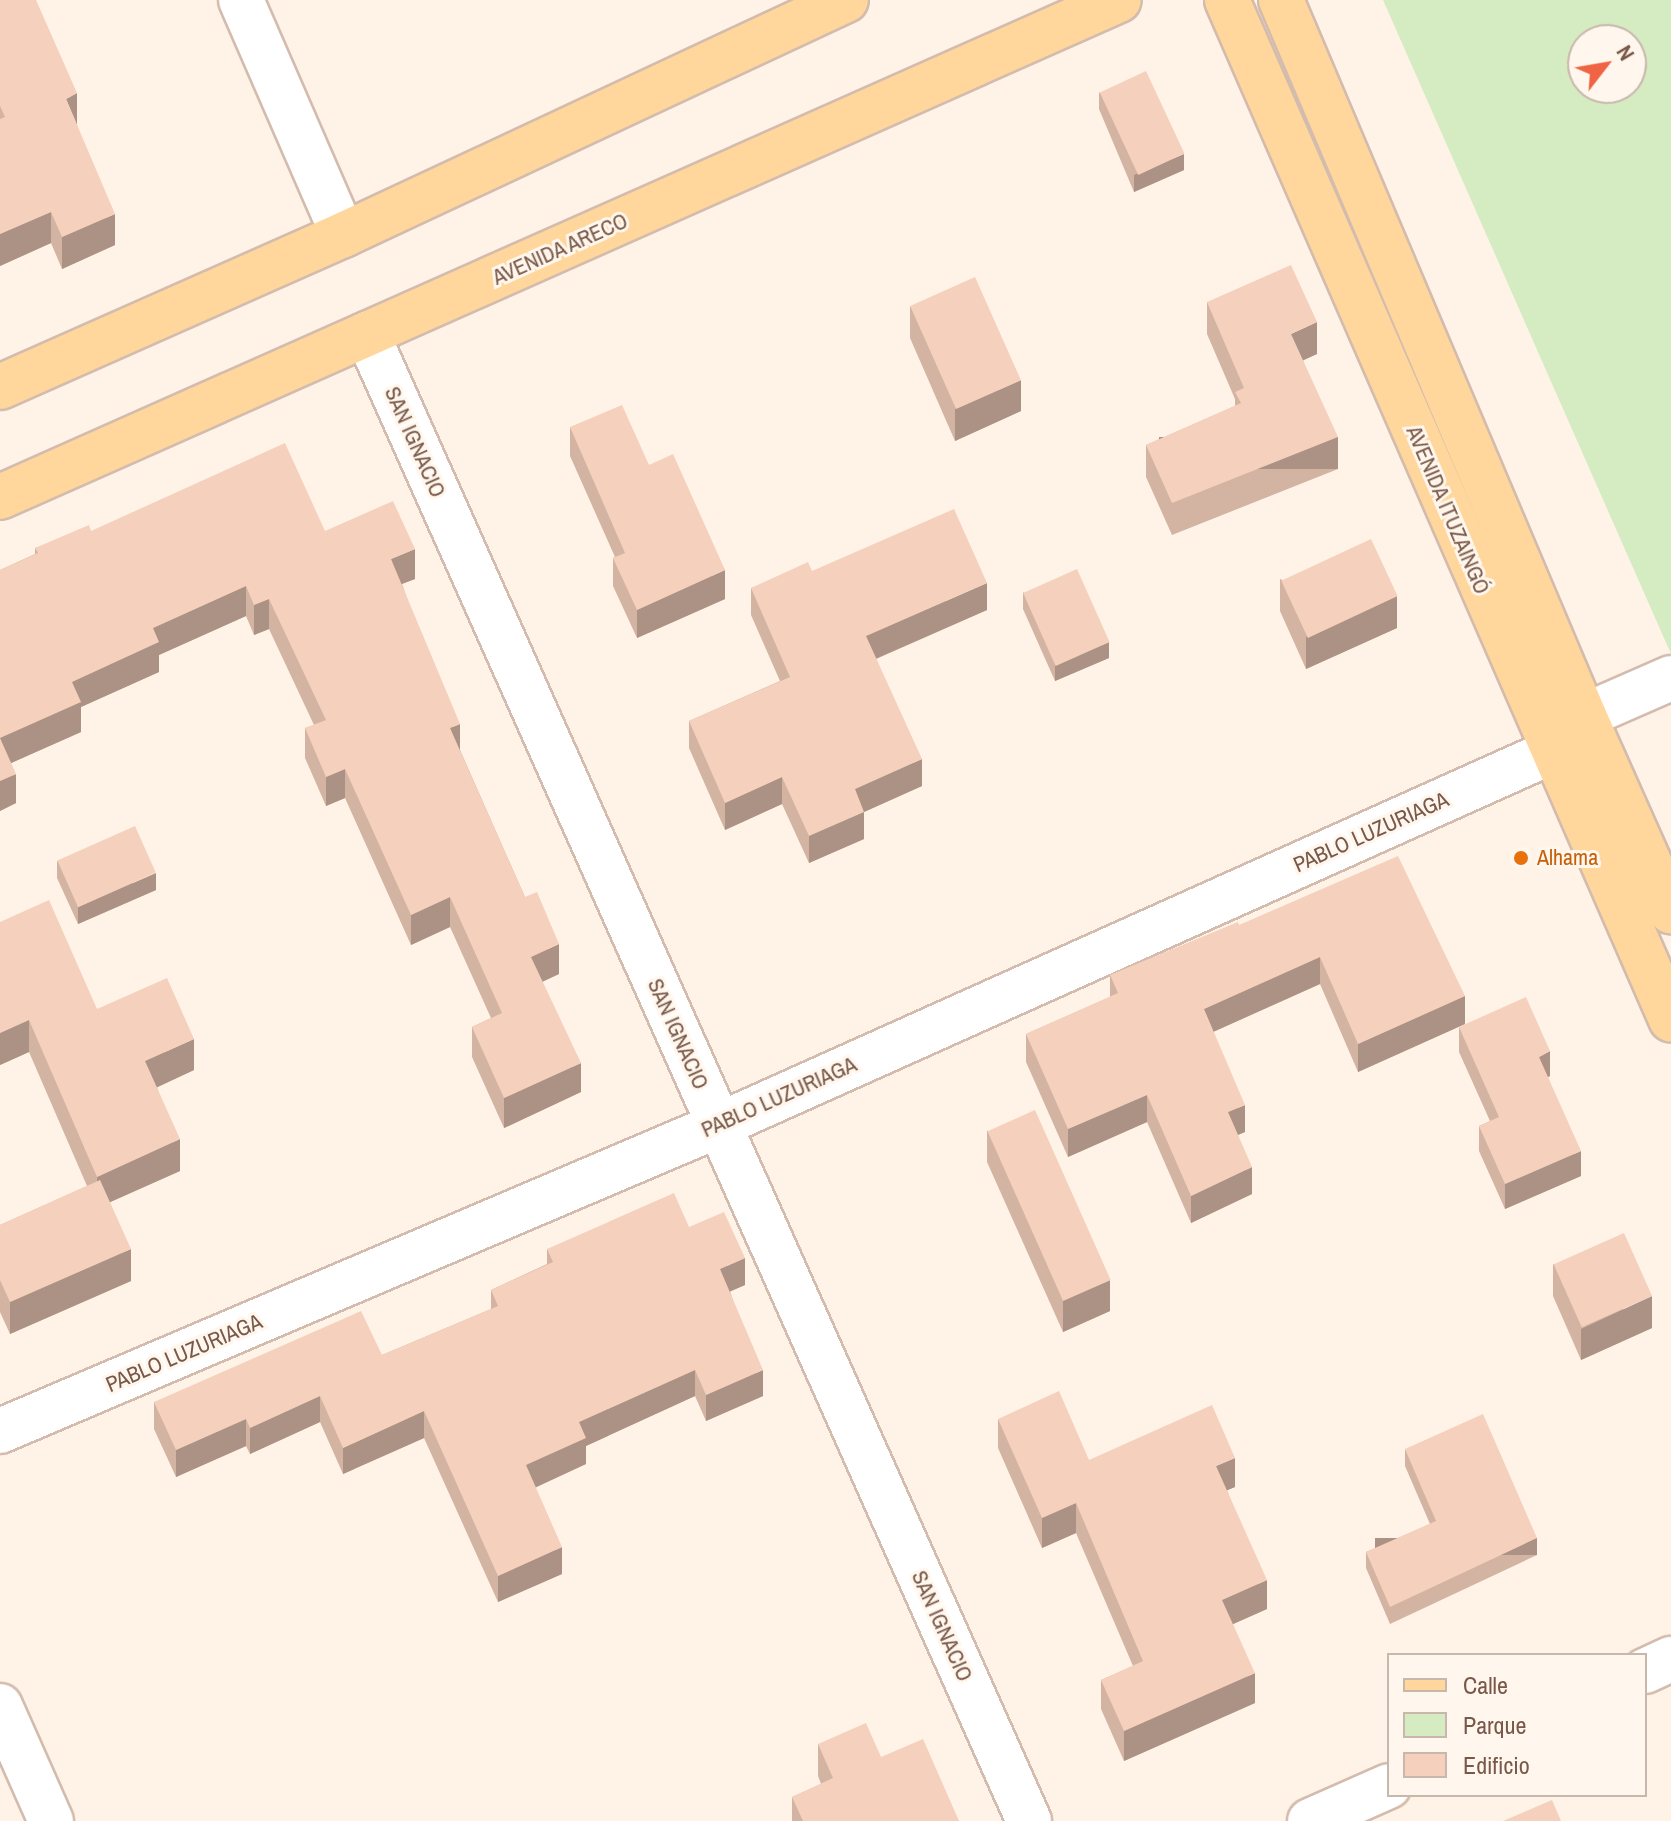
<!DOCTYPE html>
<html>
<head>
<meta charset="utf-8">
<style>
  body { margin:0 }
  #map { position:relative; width:1671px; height:1821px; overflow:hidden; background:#fef3e6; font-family:"Archivo Narrow",sans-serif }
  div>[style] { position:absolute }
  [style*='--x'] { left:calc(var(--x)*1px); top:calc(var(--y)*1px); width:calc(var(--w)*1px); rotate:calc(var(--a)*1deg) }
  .green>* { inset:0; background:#d5ecc3 }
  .roads { filter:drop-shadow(2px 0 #d3bcad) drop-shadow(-2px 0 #d3bcad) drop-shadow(0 2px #d3bcad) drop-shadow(0 -2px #d3bcad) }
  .minor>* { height:44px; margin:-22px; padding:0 22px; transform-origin:22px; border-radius:22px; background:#fff }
  .major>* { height:44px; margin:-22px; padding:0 22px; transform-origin:22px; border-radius:22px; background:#ffd69b }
  .wall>* { inset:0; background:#d3b3a2 }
  .shaded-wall>* { inset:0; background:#ac9284; transform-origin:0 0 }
  .building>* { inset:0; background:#f5d0bc; transform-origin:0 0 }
  .dots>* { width:22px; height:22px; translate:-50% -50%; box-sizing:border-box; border:4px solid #fff7ed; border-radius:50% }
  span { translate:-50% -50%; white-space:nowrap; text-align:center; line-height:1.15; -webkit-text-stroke:6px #fff7ed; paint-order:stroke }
  .street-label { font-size:22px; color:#795849 }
  .food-label { font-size:22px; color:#c56008 }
  .left { translate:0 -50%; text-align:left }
  .legend { position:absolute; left:1387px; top:1653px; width:260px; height:144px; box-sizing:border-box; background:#fff7ed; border:2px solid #c9b7ab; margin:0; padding:10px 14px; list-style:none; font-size:24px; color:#795849 }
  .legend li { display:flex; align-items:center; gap:16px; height:40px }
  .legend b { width:40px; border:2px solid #c9b7ab }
  .north { position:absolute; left:1567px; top:24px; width:80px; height:80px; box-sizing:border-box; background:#fff7ed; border:2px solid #c9b7ab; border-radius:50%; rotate:59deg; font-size:22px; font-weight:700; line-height:32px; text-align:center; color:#795849 }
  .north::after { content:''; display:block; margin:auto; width:28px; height:36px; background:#ee6444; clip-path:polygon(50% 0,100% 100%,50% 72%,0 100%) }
</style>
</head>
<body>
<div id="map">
  <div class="green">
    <i style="clip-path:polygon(evenodd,1383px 0,1671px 0,1671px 654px,1383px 0,1583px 40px,1631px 40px,1631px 88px,1583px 88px,1583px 40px)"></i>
  </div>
  <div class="roads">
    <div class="minor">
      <i style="--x:241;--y:0;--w:256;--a:66.5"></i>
      <i style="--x:367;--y:334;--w:1628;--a:66"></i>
      <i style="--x:1584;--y:716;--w:95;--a:-23.6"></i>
      <i style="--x:0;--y:1431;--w:781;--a:-23.05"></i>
      <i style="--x:719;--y:1125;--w:914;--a:-24.15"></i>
      <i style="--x:1645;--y:1671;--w:29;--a:-25"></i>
      <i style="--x:0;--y:1706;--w:126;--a:66.1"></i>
      <i style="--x:1310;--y:1821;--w:86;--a:-23.9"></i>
    </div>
    <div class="major">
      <i style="--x:1227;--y:0;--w:1112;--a:66.46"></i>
      <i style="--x:1281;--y:0;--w:777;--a:67.06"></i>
      <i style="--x:1584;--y:716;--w:214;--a:66"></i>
      <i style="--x:0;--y:387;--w:375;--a:-23.9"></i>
      <i style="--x:343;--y:235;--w:555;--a:-25.04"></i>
      <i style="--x:0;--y:497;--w:1224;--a:-23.95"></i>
    </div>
  </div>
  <div class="wall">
    <i style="clip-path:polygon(0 0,77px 125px,115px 245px,62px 269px,51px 243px,0 266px)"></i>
    <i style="clip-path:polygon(1099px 92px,1184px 170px,1134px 192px,1099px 109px)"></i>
    <i style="clip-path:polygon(1207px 302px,1317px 354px,1303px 360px,1338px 469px,1172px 535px,1146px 477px,1146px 445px,1235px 406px,1235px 399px,1207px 334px)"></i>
    <i style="clip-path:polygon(910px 306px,1021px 411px,955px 441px,910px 338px)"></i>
    <i style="clip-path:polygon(570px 427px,649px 465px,725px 599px,637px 638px,613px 586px,613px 558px,615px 557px,570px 456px)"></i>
    <i style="clip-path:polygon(91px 531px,325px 531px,415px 579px,402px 584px,460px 750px,559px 974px,542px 982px,581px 1092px,504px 1128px,472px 1057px,472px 1027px,491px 1018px,450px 927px,411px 945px,345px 798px,326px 806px,305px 758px,305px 728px,314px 725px,269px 629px,254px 635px,246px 616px,159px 655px,159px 672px,81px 707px,81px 732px,11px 763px,16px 803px,0 811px,0 570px,35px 554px,35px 548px)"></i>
    <i style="clip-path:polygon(812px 571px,987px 610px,876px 659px,922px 786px,864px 812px,864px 839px,809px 863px,782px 804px,725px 830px,689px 748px,689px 721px,780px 681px,751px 615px,751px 588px)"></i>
    <i style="clip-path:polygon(1280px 579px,1397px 628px,1306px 669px,1280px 611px)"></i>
    <i style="clip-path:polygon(1023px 592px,1109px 658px,1055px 681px,1023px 609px)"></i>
    <i style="clip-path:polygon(57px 861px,156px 890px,78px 924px,57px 878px)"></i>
    <i style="clip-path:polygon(0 922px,97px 1009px,194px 1070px,157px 1087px,180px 1171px,110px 1202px,131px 1281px,10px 1334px,0 1312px,0 1225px,87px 1186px,29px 1052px,0 1065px)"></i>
    <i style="clip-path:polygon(1239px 925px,1465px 996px,1465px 1024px,1358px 1072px,1320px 984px,1213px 1032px,1245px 1132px,1238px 1135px,1252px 1194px,1191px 1223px,1147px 1122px,1068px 1157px,1026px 1062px,1026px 1034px,1110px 997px,1110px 975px)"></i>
    <i style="clip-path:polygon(1459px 1027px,1550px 1076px,1548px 1077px,1581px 1176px,1505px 1209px,1479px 1151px,1479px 1126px,1490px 1121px,1459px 1052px)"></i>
    <i style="clip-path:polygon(987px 1130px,1110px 1311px,1063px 1332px,987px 1162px)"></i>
    <i style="clip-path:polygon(689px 1227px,745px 1285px,730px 1291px,763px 1396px,706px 1421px,695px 1396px,586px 1446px,586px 1464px,535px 1487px,562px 1574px,498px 1602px,424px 1438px,343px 1474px,320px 1422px,250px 1454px,246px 1446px,176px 1477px,154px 1429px,154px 1402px,382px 1355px,491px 1309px,491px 1290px,547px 1264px,547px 1249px)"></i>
    <i style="clip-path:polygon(1553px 1264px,1652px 1328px,1581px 1360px,1553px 1296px)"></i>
    <i style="clip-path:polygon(998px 1419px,1089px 1460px,1235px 1487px,1227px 1490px,1267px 1609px,1233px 1624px,1255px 1703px,1124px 1761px,1101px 1709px,1101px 1680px,1133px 1666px,1076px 1533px,1042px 1548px,998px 1448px)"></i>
    <i style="clip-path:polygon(1405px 1449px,1537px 1555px,1390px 1624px,1366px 1568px,1366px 1552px,1430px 1524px,1405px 1466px)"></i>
    <i style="clip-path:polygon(818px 1744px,881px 1757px,959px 1821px,792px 1821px,792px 1797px,821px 1784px,818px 1776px)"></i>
  </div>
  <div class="shaded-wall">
    <i style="clip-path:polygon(77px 93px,77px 125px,66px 99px)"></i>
    <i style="clip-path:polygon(1184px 154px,1184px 170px,1134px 192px,1134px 175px)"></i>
    <i style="clip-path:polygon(51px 212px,51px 243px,0 266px,0 234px)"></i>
    <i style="clip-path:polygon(115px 214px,115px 245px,62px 269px,62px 237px)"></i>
    <i style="clip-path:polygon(1317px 322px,1317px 354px,1291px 366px,1291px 334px)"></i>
    <i style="clip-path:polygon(1021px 380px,1021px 411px,955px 441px,955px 409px)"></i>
    <i style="left:1338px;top:437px;width:32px;height:179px;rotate:90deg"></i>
    <i style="clip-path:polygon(415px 549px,415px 579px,391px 588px,391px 559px)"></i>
    <i style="clip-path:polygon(725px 570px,725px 599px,637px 638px,637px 610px)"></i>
    <i style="clip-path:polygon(987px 583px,987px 610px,866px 663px,866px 636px)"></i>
    <i style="clip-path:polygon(246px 586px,246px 616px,159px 655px,159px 672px,81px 707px,81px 732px,0 768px,0 738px,72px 682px,153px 628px)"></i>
    <i style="clip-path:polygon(1397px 596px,1397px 628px,1306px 669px,1306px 637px)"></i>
    <i style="clip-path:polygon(269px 599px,269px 629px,254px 635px,254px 605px)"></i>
    <i style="clip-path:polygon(1109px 642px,1109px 658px,1055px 681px,1055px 665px)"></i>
    <i style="clip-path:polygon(460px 724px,460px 753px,450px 728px)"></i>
    <i style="clip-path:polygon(922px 759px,922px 786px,864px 812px,864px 839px,809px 863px,809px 836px,855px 789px)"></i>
    <i style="clip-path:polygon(345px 769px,345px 798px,326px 806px,326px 777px)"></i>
    <i style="clip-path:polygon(16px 774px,16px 803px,0 811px,0 781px)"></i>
    <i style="clip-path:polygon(782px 777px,782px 804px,725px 830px,725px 803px)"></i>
    <i style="clip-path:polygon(156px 873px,156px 890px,78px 924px,78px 907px)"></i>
    <i style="clip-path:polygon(450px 897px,450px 927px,411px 945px,411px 915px)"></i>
    <i style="clip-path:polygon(559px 944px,559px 974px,531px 987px,531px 957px)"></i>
    <i style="clip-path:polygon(1320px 957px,1320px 984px,1204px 1036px,1204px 1009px)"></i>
    <i style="clip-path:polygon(1465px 996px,1465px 1024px,1358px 1072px,1358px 1044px)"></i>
    <i style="clip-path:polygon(29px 1020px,29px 1052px,0 1065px,0 1033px)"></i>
    <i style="clip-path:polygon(194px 1039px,194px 1070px,145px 1093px,145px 1061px)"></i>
    <i style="clip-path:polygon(1550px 1051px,1550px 1076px,1539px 1081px,1539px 1057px)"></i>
    <i style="clip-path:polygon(581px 1063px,581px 1092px,504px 1128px,504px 1098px)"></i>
    <i style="clip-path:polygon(1147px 1095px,1147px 1122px,1068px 1157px,1068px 1129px)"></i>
    <i style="clip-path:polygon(1245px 1105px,1245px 1132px,1228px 1139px,1228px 1112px)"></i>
    <i style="clip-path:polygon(180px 1139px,180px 1171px,97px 1208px,97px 1177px)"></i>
    <i style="clip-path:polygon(1581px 1151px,1581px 1176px,1505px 1209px,1505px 1184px)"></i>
    <i style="clip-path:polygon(1252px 1167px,1252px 1194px,1191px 1223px,1191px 1196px)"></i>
    <i style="clip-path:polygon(131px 1249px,131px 1281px,10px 1334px,10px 1302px)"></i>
    <i style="clip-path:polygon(745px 1258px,745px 1285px,720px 1296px,720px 1269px)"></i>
    <i style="clip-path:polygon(1110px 1280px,1110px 1311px,1063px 1332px,1063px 1300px)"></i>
    <i style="clip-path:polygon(1652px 1296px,1652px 1328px,1581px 1360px,1581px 1329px)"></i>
    <i style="clip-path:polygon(695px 1370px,695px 1396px,586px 1446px,586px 1464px,526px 1492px,526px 1465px,579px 1422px)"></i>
    <i style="clip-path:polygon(763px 1370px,763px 1396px,706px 1421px,706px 1395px)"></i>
    <i style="clip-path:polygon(320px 1396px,320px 1422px,250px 1454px,250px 1428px)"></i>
    <i style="clip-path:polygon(424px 1411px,424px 1438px,343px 1474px,343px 1448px)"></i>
    <i style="clip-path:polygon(246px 1419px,246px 1446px,176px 1477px,176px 1450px)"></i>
    <i style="clip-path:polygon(1235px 1458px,1235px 1487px,1216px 1495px,1216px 1466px)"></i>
    <i style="clip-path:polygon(1076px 1503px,1076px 1533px,1042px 1548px,1042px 1518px)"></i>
    <i style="left:1537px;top:1538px;width:17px;height:162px;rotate:90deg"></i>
    <i style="clip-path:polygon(562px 1547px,562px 1574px,498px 1602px,498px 1576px)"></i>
    <i style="clip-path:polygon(1267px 1580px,1267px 1609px,1222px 1629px,1222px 1600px)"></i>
    <i style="clip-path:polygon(1255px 1673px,1255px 1703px,1124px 1761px,1124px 1731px)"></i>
  </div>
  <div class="building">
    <i style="clip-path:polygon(0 0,36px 0,77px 93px,66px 99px,115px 214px,62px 237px,51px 212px,0 234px,0 119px,5px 117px,0 106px)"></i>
    <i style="left:1146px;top:71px;width:91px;height:51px;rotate:65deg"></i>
    <i style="clip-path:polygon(1291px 265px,1317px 322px,1291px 334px,1338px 437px,1172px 503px,1146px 445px,1241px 403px,1235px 392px,1244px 388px,1207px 302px)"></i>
    <i style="left:975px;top:277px;width:113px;height:71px;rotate:66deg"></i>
    <i style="clip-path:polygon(622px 405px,649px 465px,673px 454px,725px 570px,637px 610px,613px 558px,625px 553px,570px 427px)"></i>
    <i style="clip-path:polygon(285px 443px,325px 531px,393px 501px,415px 549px,391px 559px,460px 724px,450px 728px,525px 897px,537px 892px,559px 944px,531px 957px,581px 1063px,504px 1098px,472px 1027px,502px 1013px,450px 897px,411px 915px,345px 769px,326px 777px,305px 728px,326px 720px,269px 599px,254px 605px,246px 586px,153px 628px,159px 642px,72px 682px,81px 702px,0 738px,16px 774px,0 781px,0 570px,38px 553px,35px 548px,89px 525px,91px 531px)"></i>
    <i style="clip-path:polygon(954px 509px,987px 583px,866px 636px,922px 759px,855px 789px,864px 812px,809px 836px,782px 777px,725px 803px,689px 721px,790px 677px,751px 588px,808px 562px,812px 571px)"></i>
    <i style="left:1371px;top:539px;width:63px;height:99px;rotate:65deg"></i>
    <i style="left:1077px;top:569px;width:80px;height:59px;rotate:66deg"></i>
    <i style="left:135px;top:826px;width:51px;height:85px;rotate:66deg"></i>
    <i style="clip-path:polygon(1398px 856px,1465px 996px,1358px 1044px,1320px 957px,1204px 1009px,1245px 1105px,1228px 1112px,1252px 1167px,1191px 1196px,1147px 1095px,1068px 1129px,1026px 1034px,1118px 993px,1110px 975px,1238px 922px,1239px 925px)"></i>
    <i style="clip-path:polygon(49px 900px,97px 1009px,167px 978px,194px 1039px,145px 1061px,180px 1139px,97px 1177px,29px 1020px,0 1033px,0 922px)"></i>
    <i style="clip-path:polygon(1526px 997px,1550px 1051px,1539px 1057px,1581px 1151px,1505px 1184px,1479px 1126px,1499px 1117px,1459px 1027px)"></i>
    <i style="left:1035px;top:1110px;width:186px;height:52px;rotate:66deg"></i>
    <i style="clip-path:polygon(100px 1180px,131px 1249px,10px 1302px,0 1280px,0 1225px)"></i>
    <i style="clip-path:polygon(674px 1193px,689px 1227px,724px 1212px,745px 1258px,720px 1269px,763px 1370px,706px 1395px,695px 1370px,579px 1422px,586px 1438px,526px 1465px,562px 1547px,498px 1576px,424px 1411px,343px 1448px,320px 1396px,250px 1428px,246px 1419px,176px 1450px,154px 1402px,361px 1311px,382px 1355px,498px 1306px,491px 1290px,553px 1262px,547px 1249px)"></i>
    <i style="left:1624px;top:1233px;width:69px;height:77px;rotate:66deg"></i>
    <i style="clip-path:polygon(1059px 1391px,1089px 1460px,1212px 1405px,1235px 1458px,1216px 1466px,1267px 1580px,1222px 1600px,1255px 1673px,1124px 1731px,1101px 1680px,1143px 1661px,1076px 1503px,1042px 1518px,998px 1419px)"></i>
    <i style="clip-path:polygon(1483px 1414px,1537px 1538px,1390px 1607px,1366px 1552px,1436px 1521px,1405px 1449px)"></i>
    <i style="clip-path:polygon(866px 1723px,881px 1757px,923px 1739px,959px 1821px,803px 1821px,792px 1797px,833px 1778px,818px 1744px)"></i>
    <i style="clip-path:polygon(1552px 1800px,1561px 1821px,1503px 1821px)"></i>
  </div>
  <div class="dots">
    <i style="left:1521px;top:858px;background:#e8710a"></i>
  </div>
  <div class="street-label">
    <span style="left:560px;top:249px;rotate:-24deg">AVENIDA ARECO</span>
    <span style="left:415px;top:442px;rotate:66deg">SAN IGNACIO</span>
    <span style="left:1448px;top:510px;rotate:67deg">AVENIDA ITUZAINGÓ</span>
    <span style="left:1371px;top:832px;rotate:-24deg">PABLO LUZURIAGA</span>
    <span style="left:678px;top:1034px;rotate:66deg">SAN IGNACIO</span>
    <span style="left:779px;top:1097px;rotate:-24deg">PABLO LUZURIAGA</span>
    <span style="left:184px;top:1353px;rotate:-23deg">PABLO LUZURIAGA</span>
    <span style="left:942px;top:1626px;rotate:66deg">SAN IGNACIO</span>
  </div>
  <div class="food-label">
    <span class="left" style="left:1537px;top:858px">Alhama</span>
  </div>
  <ul class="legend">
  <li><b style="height:10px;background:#ffd69b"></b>Calle</li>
  <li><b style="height:22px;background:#d5ecc3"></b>Parque</li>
  <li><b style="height:22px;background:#f5d0bc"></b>Edificio</li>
  </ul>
  <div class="north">N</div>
</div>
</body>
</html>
